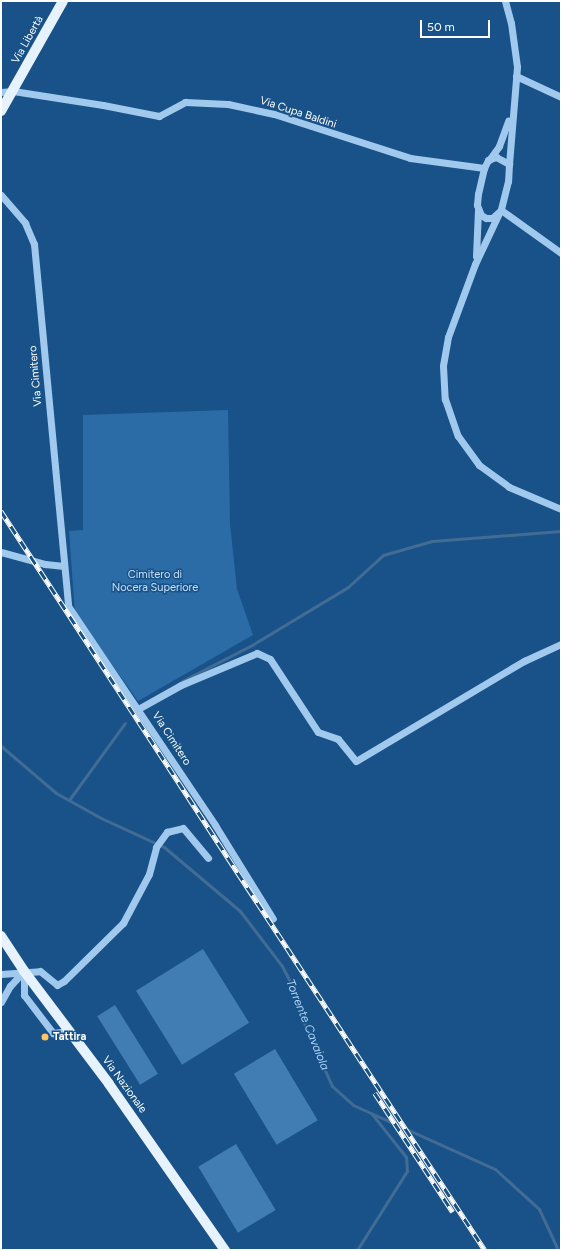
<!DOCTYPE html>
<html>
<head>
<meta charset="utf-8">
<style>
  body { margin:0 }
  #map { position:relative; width:562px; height:1251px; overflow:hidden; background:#185289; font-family:Figtree,sans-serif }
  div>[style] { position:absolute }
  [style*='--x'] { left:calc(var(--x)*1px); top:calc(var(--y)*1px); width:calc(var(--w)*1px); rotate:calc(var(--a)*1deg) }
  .green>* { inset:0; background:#2b6ca7 }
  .stream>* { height:3px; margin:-1.5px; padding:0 1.5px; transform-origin:1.5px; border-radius:1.5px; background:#426c94 }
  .building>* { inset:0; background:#417cb2; transform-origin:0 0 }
  .minor>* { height:7px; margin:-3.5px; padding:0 3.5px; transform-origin:3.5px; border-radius:3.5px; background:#a0c9ed }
  .major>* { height:10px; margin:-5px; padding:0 5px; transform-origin:5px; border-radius:5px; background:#e7f2ff }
  .rail>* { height:4.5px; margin-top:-2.25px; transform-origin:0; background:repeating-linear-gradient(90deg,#185289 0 9px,#fff 0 18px); box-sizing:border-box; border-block:1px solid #fff }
  .dots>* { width:11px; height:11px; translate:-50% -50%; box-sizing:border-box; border:2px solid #185289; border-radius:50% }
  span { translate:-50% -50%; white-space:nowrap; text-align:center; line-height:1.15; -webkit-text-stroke:3px #185289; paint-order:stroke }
  .street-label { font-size:11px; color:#fff }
  .park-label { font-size:11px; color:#c6e1fa }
  .poi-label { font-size:11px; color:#fff; font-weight:700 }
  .left { translate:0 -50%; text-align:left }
  .water-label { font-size:12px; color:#acd3f5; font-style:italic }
  .frame { position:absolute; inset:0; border:2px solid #fff; pointer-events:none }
  .scale { position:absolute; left:420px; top:20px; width:70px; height:18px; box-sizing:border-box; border:2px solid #fff; border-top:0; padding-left:5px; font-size:12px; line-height:14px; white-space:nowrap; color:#fff; -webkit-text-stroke:3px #185289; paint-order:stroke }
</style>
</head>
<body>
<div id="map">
  <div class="green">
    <i style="clip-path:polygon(228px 410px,230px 524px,237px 589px,253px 635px,138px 701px,75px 613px,69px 531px,83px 530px,83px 415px)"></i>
  </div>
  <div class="stream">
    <i style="--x:182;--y:681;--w:79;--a:-27.2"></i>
    <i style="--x:252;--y:645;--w:112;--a:-31.1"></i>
    <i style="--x:348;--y:587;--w:47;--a:-42.4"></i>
    <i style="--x:383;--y:555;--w:51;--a:-15.9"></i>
    <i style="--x:432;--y:541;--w:129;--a:-4.4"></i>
    <i style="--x:1;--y:746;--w:72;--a:40.5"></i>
    <i style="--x:56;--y:793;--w:51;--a:29.1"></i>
    <i style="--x:101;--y:818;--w:69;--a:24.7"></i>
    <i style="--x:164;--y:847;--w:99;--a:40.1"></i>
    <i style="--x:240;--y:911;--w:69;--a:52.6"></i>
    <i style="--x:282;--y:966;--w:34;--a:63"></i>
    <i style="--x:297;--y:996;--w:31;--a:75"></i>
    <i style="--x:305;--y:1026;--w:66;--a:65.8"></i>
    <i style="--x:332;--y:1086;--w:28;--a:42"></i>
    <i style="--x:353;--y:1105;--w:156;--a:24.3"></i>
    <i style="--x:495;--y:1169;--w:59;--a:42.3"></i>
    <i style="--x:539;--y:1209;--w:45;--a:65.1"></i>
    <i style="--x:69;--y:800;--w:95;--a:-54"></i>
    <i style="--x:357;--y:1250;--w:93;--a:-57.7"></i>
    <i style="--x:407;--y:1171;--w:14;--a:-94"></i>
    <i style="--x:406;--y:1157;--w:55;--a:-128.3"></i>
  </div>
  <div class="building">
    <i style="left:203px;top:949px;width:87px;height:79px;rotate:58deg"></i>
    <i style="left:115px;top:1005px;width:81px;height:21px;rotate:58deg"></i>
    <i style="left:275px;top:1049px;width:83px;height:48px;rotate:59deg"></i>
    <i style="left:236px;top:1144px;width:77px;height:44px;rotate:59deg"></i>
  </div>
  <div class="minor">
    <i style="--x:505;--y:1;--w:23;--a:75"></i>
    <i style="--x:511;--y:23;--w:44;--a:82.2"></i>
    <i style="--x:517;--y:67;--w:97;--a:94.7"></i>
    <i style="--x:516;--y:76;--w:50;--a:25"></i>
    <i style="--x:1;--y:92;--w:12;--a:-5"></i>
    <i style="--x:13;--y:91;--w:91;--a:8.8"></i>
    <i style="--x:103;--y:105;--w:57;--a:11.1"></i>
    <i style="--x:159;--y:116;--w:30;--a:-28"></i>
    <i style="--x:185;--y:102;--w:43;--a:2.7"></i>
    <i style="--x:228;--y:104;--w:47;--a:12.3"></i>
    <i style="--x:274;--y:114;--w:143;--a:17.9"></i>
    <i style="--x:410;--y:158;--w:75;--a:7.7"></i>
    <i style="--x:496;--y:157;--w:15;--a:28"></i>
    <i style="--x:509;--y:164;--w:17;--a:93"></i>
    <i style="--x:508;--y:181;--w:30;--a:104"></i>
    <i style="--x:501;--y:210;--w:12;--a:138"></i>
    <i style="--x:492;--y:218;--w:6;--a:180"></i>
    <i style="--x:486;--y:218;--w:6;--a:-149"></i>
    <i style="--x:481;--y:215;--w:11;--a:-112"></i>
    <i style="--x:477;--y:205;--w:11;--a:-85"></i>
    <i style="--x:478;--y:194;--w:27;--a:-77"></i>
    <i style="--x:484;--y:168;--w:9;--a:-63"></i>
    <i style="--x:488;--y:160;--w:9;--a:-21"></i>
    <i style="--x:489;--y:160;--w:17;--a:-54"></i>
    <i style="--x:499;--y:146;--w:27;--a:-70"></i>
    <i style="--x:1;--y:195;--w:37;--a:49"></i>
    <i style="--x:25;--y:223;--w:23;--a:67"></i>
    <i style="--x:34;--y:244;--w:364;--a:84.6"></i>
    <i style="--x:68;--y:606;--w:264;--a:56.1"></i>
    <i style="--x:215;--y:825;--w:110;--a:58.3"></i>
    <i style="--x:501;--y:210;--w:74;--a:35.6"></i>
    <i style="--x:499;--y:213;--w:56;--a:115.2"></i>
    <i style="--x:475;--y:264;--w:78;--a:110.3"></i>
    <i style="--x:448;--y:337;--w:29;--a:100"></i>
    <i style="--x:443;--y:366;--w:33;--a:87"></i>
    <i style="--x:445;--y:399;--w:39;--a:71"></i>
    <i style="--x:458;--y:436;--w:36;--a:54"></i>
    <i style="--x:479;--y:465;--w:37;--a:36"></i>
    <i style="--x:509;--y:487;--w:56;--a:22.9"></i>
    <i style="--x:476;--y:256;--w:46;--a:-87.5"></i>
    <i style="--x:1;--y:552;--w:46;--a:15.3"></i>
    <i style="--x:45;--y:564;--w:19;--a:6"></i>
    <i style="--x:138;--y:709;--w:49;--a:-29.2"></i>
    <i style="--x:181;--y:685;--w:82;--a:-22.8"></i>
    <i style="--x:257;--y:653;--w:14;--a:25"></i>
    <i style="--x:270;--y:659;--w:87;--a:56.7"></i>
    <i style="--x:318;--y:732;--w:21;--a:19"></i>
    <i style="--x:338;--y:739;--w:28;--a:51"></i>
    <i style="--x:356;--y:761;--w:196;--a:-30.8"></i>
    <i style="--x:524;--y:661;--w:41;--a:-24.7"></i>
    <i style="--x:24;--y:971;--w:24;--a:90"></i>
    <i style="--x:24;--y:995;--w:48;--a:52.7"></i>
    <i style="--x:53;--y:1033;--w:16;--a:-7"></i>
    <i style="--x:1;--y:974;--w:39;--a:-4"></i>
    <i style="--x:40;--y:971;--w:22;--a:39"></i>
    <i style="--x:57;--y:985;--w:8;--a:-30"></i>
    <i style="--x:64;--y:981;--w:83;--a:-44.5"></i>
    <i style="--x:123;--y:923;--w:55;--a:-62"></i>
    <i style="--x:149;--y:874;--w:28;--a:-75"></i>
    <i style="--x:156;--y:847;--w:19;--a:-54"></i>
    <i style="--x:167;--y:832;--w:16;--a:-14"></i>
    <i style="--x:183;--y:828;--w:39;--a:50"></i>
    <i style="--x:1;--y:1002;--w:18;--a:-61"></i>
    <i style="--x:10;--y:986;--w:21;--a:-47"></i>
  </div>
  <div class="major">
    <i style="--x:1;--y:111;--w:126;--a:-60.6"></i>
    <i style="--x:1;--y:936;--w:42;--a:56.7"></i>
    <i style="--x:24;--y:971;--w:141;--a:53"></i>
    <i style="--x:109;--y:1084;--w:203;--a:55.1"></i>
  </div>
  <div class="rail">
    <i style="--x:1;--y:511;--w:883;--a:56.78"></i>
    <i style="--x:375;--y:1093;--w:142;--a:56.8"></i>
  </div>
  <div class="dots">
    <i style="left:45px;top:1037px;background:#ffc45d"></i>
  </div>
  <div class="street-label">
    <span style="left:28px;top:40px;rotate:-61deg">Via Libertà</span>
    <span style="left:298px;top:113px;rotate:18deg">Via Cupa Baldini</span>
    <span style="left:36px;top:376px;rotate:-95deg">Via Cimitero</span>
    <span style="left:171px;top:739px;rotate:57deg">Via Cimitero</span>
    <span style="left:124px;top:1085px;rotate:54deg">Via Nazionale</span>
  </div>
  <div class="park-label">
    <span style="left:155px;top:582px">Cimitero di<br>Nocera Superiore</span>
  </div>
  <div class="poi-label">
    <span class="left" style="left:53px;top:1037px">Tattira</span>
  </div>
  <div class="water-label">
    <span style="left:307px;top:1025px;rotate:68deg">Torrente Cavaiola</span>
  </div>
  <div class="frame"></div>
  <div class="scale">50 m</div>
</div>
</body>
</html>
